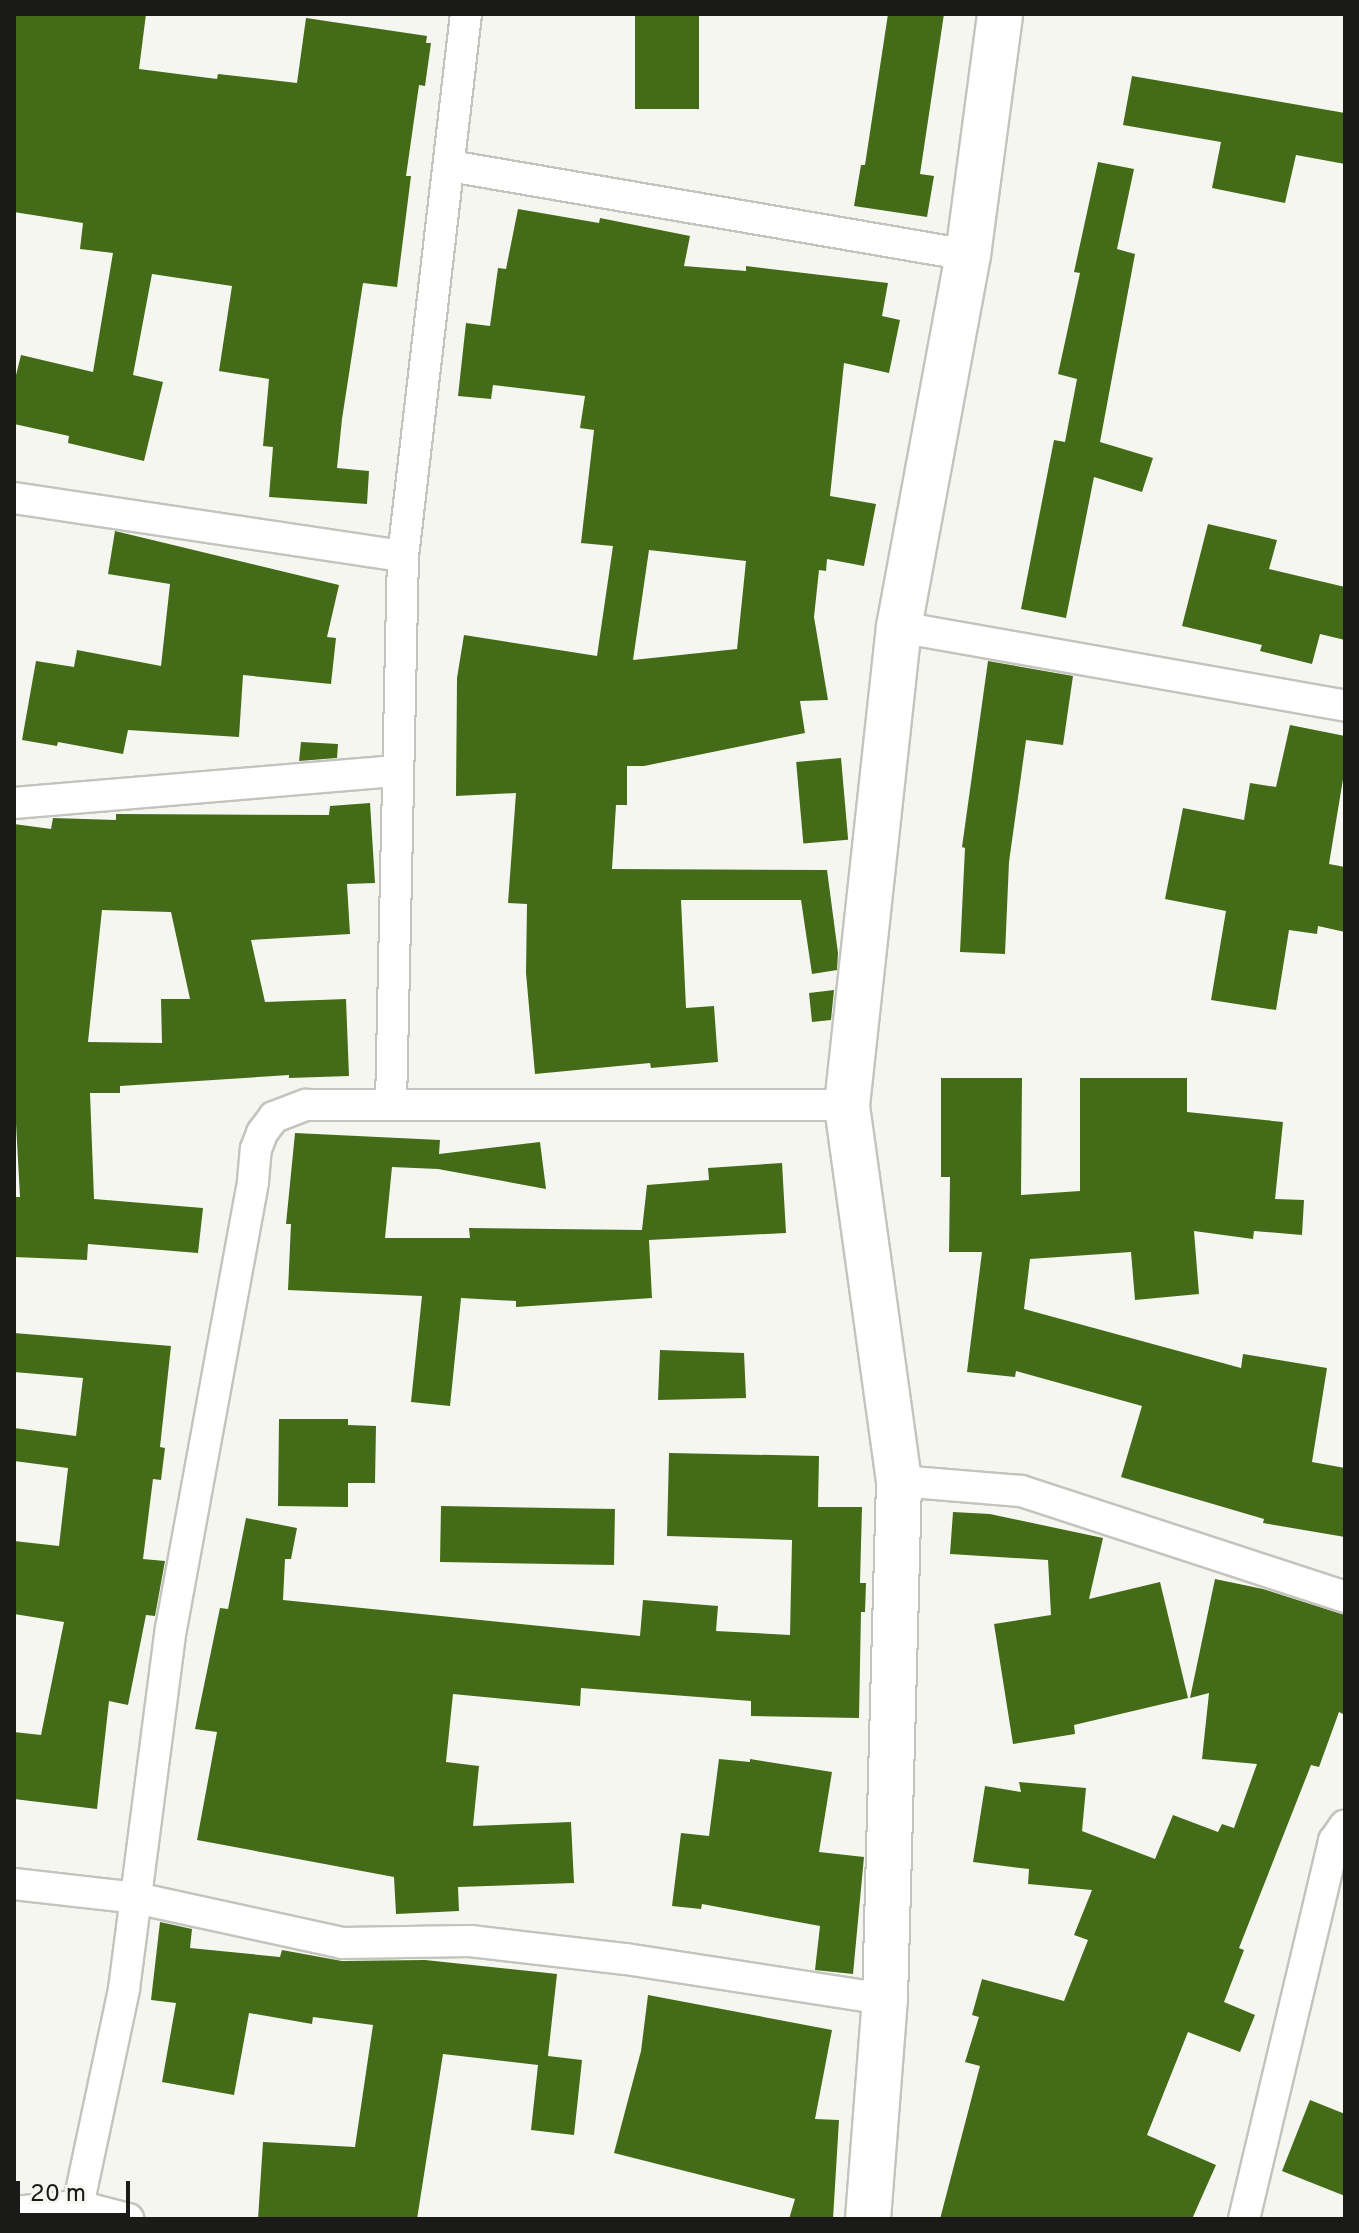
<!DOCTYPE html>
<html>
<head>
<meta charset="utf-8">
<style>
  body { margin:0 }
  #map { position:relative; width:1359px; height:2233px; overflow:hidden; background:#f6f6f0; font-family:Overpass,sans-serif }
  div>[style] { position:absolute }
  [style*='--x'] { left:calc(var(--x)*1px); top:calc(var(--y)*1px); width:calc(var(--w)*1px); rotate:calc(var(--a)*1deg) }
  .building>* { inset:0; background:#446c18; transform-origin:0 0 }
  .roads { filter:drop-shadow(2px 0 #c3c4be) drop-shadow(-2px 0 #c3c4be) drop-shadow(0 2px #c3c4be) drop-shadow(0 -2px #c3c4be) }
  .street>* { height:30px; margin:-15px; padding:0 15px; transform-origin:15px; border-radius:15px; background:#fff }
  .secondary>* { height:44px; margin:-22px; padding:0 22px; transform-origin:22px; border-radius:22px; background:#fff }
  span { translate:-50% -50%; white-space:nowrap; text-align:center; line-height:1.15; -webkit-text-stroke:8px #f6f6f0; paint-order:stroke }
  .frame { position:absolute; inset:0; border:16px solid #1a1a18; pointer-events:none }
  .scale { position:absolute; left:16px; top:2181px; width:114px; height:36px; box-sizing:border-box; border:4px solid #1a1a18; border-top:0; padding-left:10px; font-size:24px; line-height:28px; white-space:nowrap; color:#1a1a18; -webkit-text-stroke:6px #f6f6f0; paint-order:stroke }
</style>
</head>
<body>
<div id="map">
  <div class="building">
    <i style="clip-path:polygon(14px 14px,146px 14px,139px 69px,217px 79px,218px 74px,297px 83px,306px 18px,427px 36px,426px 43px,431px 43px,425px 86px,419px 85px,406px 176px,411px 176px,397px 287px,363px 283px,342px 419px,337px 468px,369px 471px,367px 504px,269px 497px,273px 447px,263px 446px,269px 379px,219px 371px,232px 286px,152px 274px,133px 375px,163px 382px,144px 461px,68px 443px,69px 436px,14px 424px,14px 383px,21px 355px,93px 372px,113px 253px,80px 249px,83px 223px,14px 212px)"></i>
    <i style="left:635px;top:14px;width:64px;height:95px"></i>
    <i style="clip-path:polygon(888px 14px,944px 14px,920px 174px,934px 176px,927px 217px,854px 206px,861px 165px,865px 165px)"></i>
    <i style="clip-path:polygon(1132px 76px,1345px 113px,1345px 164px,1296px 155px,1285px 203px,1212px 188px,1221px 142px,1123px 125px)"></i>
    <i style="clip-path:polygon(1098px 162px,1134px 169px,1117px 249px,1135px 254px,1100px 442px,1153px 458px,1142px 492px,1094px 477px,1066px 618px,1021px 609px,1054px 440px,1065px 442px,1077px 379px,1058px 374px,1080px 273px,1074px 272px)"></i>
    <i style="clip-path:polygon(evenodd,518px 209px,599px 223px,600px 218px,690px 236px,684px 266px,746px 271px,746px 266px,888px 283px,882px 316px,900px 320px,889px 373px,844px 363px,830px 496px,876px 504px,864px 566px,827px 559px,826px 571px,819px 570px,814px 617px,828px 700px,800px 701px,805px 733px,644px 766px,627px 766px,627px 805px,616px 805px,612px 869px,827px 870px,838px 953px,837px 970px,812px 974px,801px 900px,681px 900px,686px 1008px,714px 1006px,718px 1062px,651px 1068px,650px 1063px,535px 1074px,526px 973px,527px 904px,508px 903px,516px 793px,456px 796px,457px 678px,464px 635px,597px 656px,613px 546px,581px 543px,594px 430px,580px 428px,585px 396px,493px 385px,491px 399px,458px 396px,466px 323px,490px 326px,498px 268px,506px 269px,518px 209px,649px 550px,746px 561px,737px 649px,633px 660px,649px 550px)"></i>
    <i style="clip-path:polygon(1208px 524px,1277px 540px,1269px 569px,1345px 587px,1345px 640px,1320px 634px,1312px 664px,1260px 651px,1262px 645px,1182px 626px)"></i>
    <i style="clip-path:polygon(115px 531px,339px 585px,327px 637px,336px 638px,331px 684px,243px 675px,239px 737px,128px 730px,123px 754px,58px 742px,57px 746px,22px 740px,36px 661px,74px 667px,77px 650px,161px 666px,170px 584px,108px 574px)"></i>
    <i style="clip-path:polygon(988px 661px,1073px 676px,1063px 745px,1026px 740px,1009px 862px,1005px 954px,960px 952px,965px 848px,962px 847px)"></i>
    <i style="clip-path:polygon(1290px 725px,1345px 736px,1345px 767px,1329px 864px,1345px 867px,1345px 932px,1318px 926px,1317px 934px,1289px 930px,1276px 1010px,1211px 1000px,1226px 911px,1165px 899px,1183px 808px,1244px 820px,1250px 783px,1276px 787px)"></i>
    <i style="clip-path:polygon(301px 742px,338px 744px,337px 758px,299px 761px)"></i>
    <i style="left:841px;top:758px;width:82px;height:45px;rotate:85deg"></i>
    <i style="clip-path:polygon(evenodd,370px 803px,375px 883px,347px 884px,350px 934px,251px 940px,265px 1002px,346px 999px,349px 1076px,289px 1078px,289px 1075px,120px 1086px,120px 1093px,90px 1093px,94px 1199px,203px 1208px,198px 1253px,88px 1244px,87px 1260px,14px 1257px,14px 1197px,20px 1197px,14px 1087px,14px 824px,51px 829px,53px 818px,116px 820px,116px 814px,329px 815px,330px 806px,370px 803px,102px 910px,171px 912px,190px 999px,161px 999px,162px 1043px,88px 1042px,102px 910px)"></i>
    <i style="clip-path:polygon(834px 990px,831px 1020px,812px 1022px,809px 993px)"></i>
    <i style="clip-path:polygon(941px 1078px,1022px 1078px,1021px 1195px,1080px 1191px,1080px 1078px,1187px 1078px,1187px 1112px,1283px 1122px,1275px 1199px,1304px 1200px,1302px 1235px,1254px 1231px,1253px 1239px,1194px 1231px,1199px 1294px,1135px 1300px,1131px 1252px,1030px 1259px,1024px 1309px,1241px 1368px,1243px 1354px,1327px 1368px,1312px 1462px,1345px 1468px,1345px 1537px,1263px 1523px,1264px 1519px,1121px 1477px,1142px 1406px,1016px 1371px,1015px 1377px,967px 1372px,982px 1252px,949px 1252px,950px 1177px,941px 1177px)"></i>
    <i style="clip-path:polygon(295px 1133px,440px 1140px,439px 1154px,540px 1142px,546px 1189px,438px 1169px,392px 1167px,385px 1238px,470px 1238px,469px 1228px,642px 1230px,647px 1185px,709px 1180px,708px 1168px,782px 1163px,786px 1233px,649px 1240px,652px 1298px,516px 1307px,516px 1301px,461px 1298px,450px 1406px,411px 1402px,422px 1296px,288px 1290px,291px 1224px,286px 1224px)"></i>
    <i style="clip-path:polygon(14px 1333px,171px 1346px,160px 1447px,165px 1448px,161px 1480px,153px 1479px,143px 1559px,165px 1561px,155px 1616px,146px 1615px,128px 1705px,109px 1701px,97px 1809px,14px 1799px,14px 1732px,41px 1735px,64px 1622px,14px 1614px,14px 1541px,59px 1546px,68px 1468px,14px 1461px,14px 1428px,76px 1436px,83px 1378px,14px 1372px)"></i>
    <i style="clip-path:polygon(660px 1350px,744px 1353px,746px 1398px,658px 1400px)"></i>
    <i style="clip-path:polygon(279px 1419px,348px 1419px,348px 1425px,376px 1426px,375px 1483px,348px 1483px,348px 1507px,278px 1506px)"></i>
    <i style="clip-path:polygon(669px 1453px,819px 1456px,818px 1507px,862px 1507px,860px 1583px,866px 1583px,865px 1612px,861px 1612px,859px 1718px,751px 1716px,751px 1701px,581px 1688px,580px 1706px,453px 1694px,446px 1762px,479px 1766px,473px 1826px,571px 1822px,574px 1883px,458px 1887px,459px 1911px,396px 1914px,394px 1877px,197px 1840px,217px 1732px,195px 1729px,220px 1608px,228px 1609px,246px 1518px,297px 1528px,291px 1559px,285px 1559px,283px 1600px,640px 1636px,643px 1600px,718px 1606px,716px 1631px,790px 1635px,792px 1540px,667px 1536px)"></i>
    <i style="left:441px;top:1506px;width:174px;height:56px;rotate:1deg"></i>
    <i style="clip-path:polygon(953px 1512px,990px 1514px,1103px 1538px,1089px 1599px,1160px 1582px,1188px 1698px,1074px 1725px,1075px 1734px,1013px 1744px,994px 1624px,1051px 1615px,1048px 1560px,950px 1554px)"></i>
    <i style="clip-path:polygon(1215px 1579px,1263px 1589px,1345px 1615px,1345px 1715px,1339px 1712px,1319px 1767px,1311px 1765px,1239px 1948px,1244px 1950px,1224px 2002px,1255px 2015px,1240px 2052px,1188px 2032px,1147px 2135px,1216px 2165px,1192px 2219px,940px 2219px,980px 2066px,965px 2062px,979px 2017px,972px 2015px,982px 1979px,1064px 2001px,1088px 1940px,1074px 1935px,1092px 1890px,1028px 1884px,1029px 1869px,973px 1862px,985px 1786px,1021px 1792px,1019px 1782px,1086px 1788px,1082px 1831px,1155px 1859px,1173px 1815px,1218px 1832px,1222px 1824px,1234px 1828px,1257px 1764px,1202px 1759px,1209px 1693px,1190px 1698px)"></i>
    <i style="clip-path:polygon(719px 1759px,750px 1762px,750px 1759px,832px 1772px,819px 1852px,864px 1857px,853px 1974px,815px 1970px,820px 1926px,702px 1904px,701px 1909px,672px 1906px,681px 1833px,709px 1836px)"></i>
    <i style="clip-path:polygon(160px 1922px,192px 1929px,190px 1948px,280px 1957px,282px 1950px,342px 1961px,425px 1960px,557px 1974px,548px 2056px,582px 2060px,574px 2135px,531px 2130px,538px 2065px,443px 2054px,417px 2219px,258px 2219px,263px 2142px,355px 2147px,373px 2025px,313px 2017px,312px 2024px,249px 2013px,234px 2095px,162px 2082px,176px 2003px,151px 2000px)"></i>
    <i style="clip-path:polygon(648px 1995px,832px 2030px,815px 2119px,839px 2120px,833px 2219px,789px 2219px,795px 2199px,614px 2153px,641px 2051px)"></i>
    <i style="clip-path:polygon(1310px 2100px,1345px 2114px,1345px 2196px,1282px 2171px)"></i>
  </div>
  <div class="roads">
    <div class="street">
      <i style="--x:450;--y:166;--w:526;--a:9.75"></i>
      <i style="--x:14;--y:498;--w:393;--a:8.5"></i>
      <i style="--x:899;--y:627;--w:453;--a:10"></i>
      <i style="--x:14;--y:803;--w:384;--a:-4.8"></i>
      <i style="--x:391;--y:1105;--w:549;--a:-88.75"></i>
      <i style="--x:403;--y:556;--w:546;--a:-83.37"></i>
      <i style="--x:899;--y:1481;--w:122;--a:4.7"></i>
      <i style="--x:1021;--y:1491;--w:341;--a:18.1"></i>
      <i style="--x:14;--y:1884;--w:123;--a:6.5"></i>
      <i style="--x:136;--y:1898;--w:211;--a:12.3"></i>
      <i style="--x:342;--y:1943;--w:128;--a:-0.9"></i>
      <i style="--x:470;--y:1941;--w:157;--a:6.6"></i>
      <i style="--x:626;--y:1959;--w:262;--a:8.8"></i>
      <i style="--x:78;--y:2206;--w:222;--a:-78"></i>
      <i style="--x:124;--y:1989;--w:363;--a:-82.6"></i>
      <i style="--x:171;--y:1629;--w:455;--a:-79.6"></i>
      <i style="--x:253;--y:1181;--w:32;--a:-85"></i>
      <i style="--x:256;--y:1149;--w:17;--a:-69"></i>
      <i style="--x:262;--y:1133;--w:20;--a:-53"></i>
      <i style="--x:274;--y:1117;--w:34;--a:-21"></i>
      <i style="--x:306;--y:1105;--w:541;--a:0"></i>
      <i style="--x:14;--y:2212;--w:64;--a:-5.4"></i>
      <i style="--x:78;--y:2206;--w:52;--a:14.6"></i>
      <i style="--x:1244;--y:2219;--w:389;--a:-76.6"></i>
      <i style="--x:1334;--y:1841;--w:19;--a:-55"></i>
    </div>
    <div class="secondary">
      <i style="--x:868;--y:2219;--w:221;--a:-85.6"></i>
      <i style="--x:885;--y:1999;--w:518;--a:-88.45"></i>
      <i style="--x:899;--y:1481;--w:380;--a:-97.9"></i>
      <i style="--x:847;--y:1105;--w:481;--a:-83.8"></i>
      <i style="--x:899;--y:627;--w:378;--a:-79.5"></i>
      <i style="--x:968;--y:255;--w:243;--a:-82.4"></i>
    </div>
  </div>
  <div class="frame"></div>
  <div class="scale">20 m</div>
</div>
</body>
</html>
